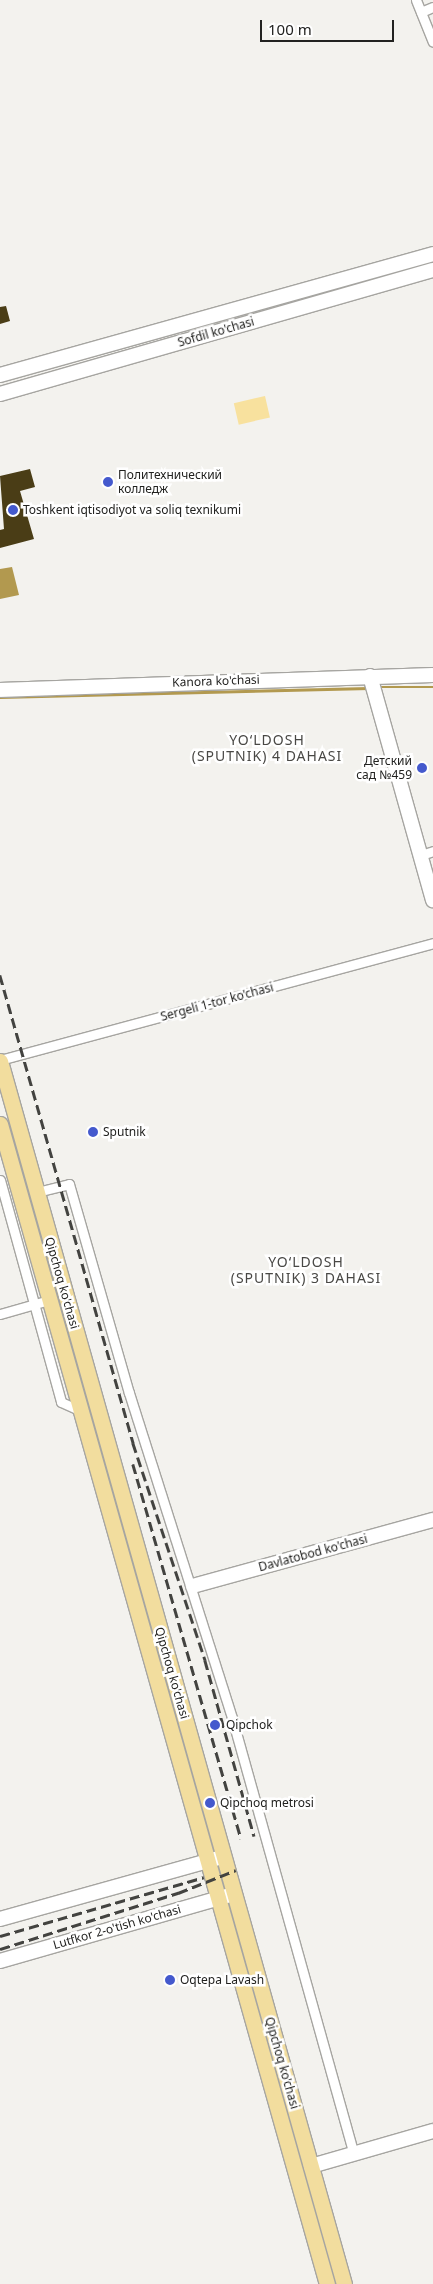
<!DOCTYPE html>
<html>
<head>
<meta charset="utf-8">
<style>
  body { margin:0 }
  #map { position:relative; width:433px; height:2284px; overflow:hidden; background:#f3f2ee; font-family:"Noto Sans",sans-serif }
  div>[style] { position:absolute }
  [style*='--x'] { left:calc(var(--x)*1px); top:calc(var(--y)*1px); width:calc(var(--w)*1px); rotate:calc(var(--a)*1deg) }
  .green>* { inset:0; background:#f8e19e; transform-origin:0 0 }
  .water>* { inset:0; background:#b2994f }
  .stream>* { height:2.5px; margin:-1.25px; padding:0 1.25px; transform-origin:1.25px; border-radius:1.25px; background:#b2994f }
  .building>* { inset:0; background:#4a3d16 }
  .roads { filter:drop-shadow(1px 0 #a6a5a1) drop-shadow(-1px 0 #a6a5a1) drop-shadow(0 1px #a6a5a1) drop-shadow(0 -1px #a6a5a1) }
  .street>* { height:9px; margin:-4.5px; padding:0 4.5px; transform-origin:4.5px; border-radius:4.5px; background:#fff }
  .secondary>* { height:14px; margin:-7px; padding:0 7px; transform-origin:7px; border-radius:7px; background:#fff }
  .primary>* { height:15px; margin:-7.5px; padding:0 7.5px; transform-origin:7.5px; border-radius:7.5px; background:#f2dd9e }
  .rail>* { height:2.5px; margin-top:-1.25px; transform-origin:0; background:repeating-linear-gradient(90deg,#434340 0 10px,transparent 0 15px) }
  .dots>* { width:14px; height:14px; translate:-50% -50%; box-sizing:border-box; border:2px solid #fff; border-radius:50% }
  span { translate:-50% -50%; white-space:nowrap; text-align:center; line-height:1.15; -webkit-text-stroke:5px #fff; paint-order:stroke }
  .street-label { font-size:12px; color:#222220 }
  .poi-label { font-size:12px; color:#222220 }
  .left { translate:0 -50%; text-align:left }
  .right { translate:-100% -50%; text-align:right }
  .neighbourhood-label { font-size:14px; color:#494845; letter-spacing:1px }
  .scale { position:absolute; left:260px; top:20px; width:134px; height:22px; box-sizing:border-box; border:2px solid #222220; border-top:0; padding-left:6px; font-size:15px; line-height:18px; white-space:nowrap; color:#222220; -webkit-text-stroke:4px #fff; paint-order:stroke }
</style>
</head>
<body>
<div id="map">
  <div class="green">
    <i style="left:265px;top:396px;width:22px;height:32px;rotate:77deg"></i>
  </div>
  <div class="water">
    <i style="clip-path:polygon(12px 567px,19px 595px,0 599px,0 569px)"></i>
  </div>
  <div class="stream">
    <i style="--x:377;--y:687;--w:56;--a:0"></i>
    <i style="--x:0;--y:697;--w:369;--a:-1.4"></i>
  </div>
  <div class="building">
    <i style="clip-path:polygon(6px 306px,10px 321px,0 324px,0 307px)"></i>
    <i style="clip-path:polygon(30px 469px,35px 487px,20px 491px,34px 539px,0 548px,0 530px,4px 529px,0 476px)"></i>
  </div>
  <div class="roads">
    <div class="street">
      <i style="--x:416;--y:0;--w:45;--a:68"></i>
      <i style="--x:421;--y:12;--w:13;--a:-23"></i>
      <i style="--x:421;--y:855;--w:13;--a:-18"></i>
      <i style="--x:0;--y:1060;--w:449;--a:-15.1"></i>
      <i style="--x:0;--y:1180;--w:230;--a:74.6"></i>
      <i style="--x:61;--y:1402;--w:22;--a:24"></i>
      <i style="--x:37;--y:1192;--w:33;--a:-14"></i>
      <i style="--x:69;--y:1184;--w:217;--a:74"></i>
      <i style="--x:129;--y:1393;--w:348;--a:72.4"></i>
      <i style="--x:234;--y:1725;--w:445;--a:74.4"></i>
      <i style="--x:0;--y:1314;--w:51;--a:-15.9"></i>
    </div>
    <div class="secondary">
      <i style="--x:0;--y:375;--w:450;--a:-15.6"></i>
      <i style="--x:0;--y:394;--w:450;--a:-16"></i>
      <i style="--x:370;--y:676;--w:233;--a:74.3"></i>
      <i style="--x:0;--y:690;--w:433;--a:-2"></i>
      <i style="--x:193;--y:1586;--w:249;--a:-15.4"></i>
      <i style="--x:0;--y:1919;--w:226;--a:-15.6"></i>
      <i style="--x:0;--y:1961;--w:243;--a:-16"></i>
      <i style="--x:311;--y:2166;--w:127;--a:-16"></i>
    </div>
    <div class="primary">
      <i style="--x:0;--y:1061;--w:1270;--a:74.29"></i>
      <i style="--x:0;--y:1124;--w:1205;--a:74.26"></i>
    </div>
  </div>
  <div class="rail">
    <i style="--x:0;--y:975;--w:487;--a:74.1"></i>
    <i style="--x:133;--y:1443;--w:229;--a:71.6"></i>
    <i style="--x:205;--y:1660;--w:183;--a:74.4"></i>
    <i style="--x:133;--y:1464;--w:390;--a:73.9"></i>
    <i style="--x:0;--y:1936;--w:212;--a:-16.1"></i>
    <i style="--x:0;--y:1949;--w:187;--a:-17.5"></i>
    <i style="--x:178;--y:1893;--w:62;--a:-21.6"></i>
  </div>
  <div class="dots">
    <i style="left:108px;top:482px;background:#4459cd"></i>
    <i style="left:13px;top:510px;background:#4459cd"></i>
    <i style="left:422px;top:768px;background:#4459cd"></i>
    <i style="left:93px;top:1132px;background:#4459cd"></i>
    <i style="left:215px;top:1725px;background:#4459cd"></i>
    <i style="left:210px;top:1803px;background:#4459cd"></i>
    <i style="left:170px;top:1980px;background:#4459cd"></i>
  </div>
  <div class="street-label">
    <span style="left:216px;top:332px;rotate:-16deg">Sofdil ko'chasi</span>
    <span style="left:216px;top:681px;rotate:-2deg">Kanora ko'chasi</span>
    <span style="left:217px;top:1002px;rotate:-15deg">Sergeli 1-tor ko'chasi</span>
    <span style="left:62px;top:1283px;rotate:74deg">Qipchoq ko'chasi</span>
    <span style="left:313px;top:1553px;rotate:-15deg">Davlatobod ko'chasi</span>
    <span style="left:172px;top:1673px;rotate:74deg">Qipchoq ko'chasi</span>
    <span style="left:117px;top:1927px;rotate:-16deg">Lutfkor 2-o'tish ko'chasi</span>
    <span style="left:282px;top:2063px;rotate:74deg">Qipchoq ko'chasi</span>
  </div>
  <div class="poi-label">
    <span class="left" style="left:118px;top:482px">Политехнический<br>колледж</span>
    <span class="left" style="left:23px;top:510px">Toshkent iqtisodiyot va soliq texnikumi</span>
    <span class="right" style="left:412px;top:768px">Детский<br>сад №459</span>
    <span class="left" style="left:103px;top:1132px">Sputnik</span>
    <span class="left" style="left:226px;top:1725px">Qipchok</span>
    <span class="left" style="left:220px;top:1803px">Qipchoq metrosi</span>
    <span class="left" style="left:180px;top:1980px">Oqtepa Lavash</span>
  </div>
  <div class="neighbourhood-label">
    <span style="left:267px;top:748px">YO‘LDOSH<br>(SPUTNIK) 4 DAHASI</span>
    <span style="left:306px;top:1270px">YO‘LDOSH<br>(SPUTNIK) 3 DAHASI</span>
  </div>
  <div class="scale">100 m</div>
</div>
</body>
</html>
